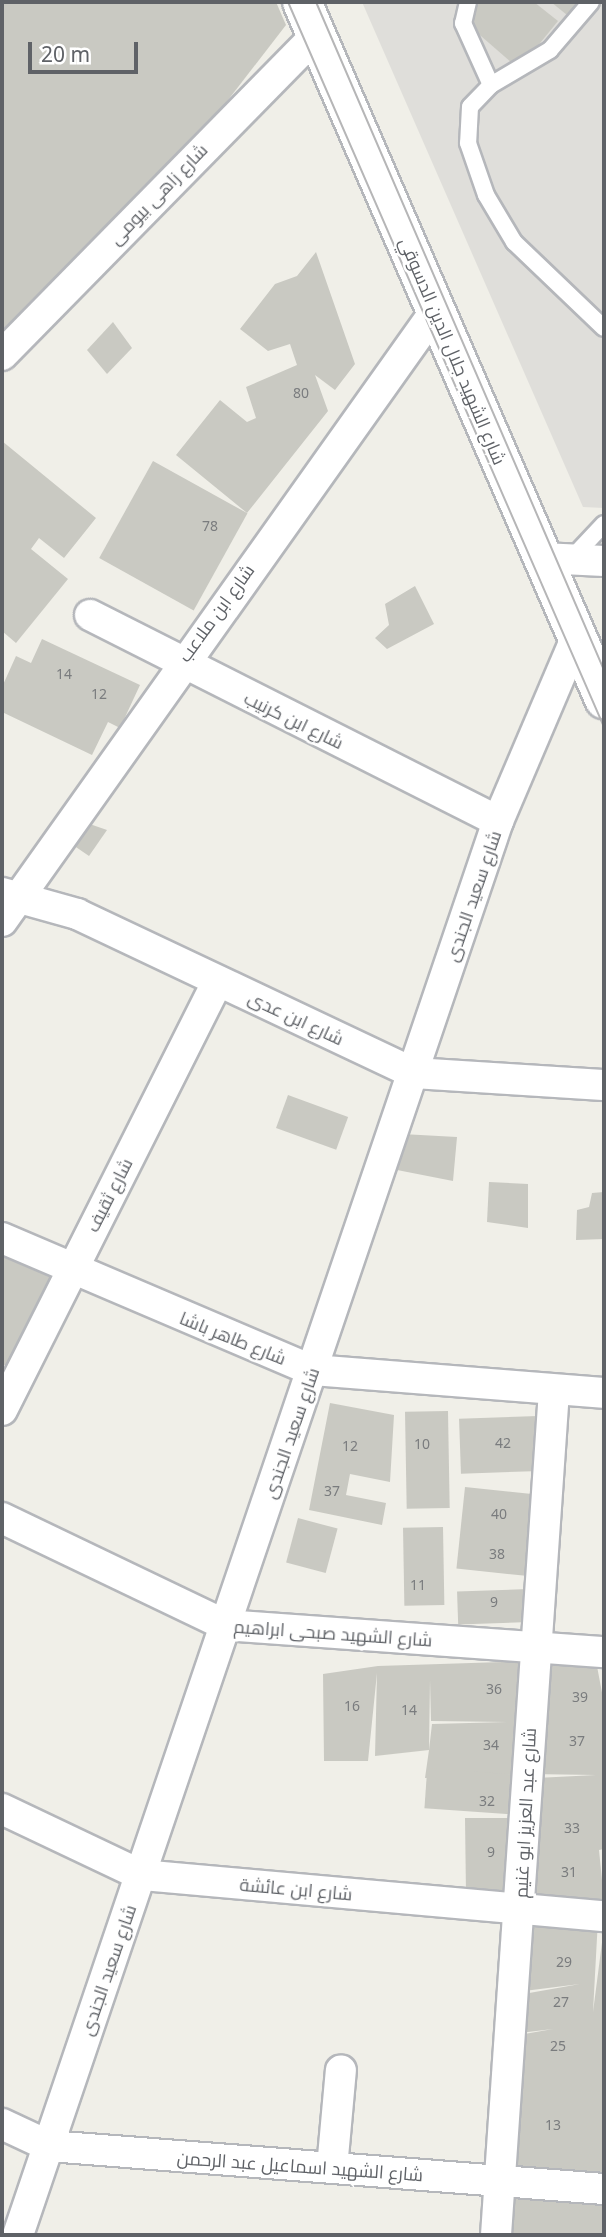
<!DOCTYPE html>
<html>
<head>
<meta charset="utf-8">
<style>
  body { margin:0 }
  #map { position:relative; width:606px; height:2237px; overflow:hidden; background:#f0efe8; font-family:"Noto Sans",Cairo,sans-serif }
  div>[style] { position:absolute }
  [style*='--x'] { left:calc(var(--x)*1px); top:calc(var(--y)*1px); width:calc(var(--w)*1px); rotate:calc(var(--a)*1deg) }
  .industrial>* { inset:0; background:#dfdeda }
  .building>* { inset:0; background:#c9c9c2; transform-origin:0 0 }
  .roads { filter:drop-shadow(2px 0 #b5b7bb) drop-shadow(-2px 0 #b5b7bb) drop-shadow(0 2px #b5b7bb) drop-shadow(0 -2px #b5b7bb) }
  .lane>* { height:16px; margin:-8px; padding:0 8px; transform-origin:8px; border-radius:8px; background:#fff }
  .street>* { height:30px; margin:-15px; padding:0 15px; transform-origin:15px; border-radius:15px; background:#fff }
  .secondary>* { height:38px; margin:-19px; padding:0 19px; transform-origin:19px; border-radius:19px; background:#fff }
  .tram>* { height:2px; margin:-1px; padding:0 1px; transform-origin:1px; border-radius:1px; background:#b6b6b7 }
  span { translate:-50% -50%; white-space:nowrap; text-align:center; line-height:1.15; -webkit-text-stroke:5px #fff; paint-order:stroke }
  .number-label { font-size:14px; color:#7a7c7e }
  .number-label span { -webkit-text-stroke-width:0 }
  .street-label { font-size:18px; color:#5f6267 }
  .frame { position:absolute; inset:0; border:4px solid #5f6267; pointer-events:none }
  .scale { position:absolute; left:28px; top:42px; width:110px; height:32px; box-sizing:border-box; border:4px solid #5f6267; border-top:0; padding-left:9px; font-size:21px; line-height:24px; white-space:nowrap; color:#5f6267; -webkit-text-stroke:5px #fff; paint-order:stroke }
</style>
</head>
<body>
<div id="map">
  <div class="industrial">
    <i style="clip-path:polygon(362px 2px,604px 2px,604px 508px,583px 507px)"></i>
  </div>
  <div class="building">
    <i style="clip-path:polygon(2px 2px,276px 2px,286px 25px,171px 174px,2px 339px)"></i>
    <i style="clip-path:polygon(478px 2px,534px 2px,558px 21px,519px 69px,466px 23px)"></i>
    <i style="clip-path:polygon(551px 2px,578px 2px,567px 15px)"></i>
    <i style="clip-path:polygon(316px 252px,355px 364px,335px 390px,315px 375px,328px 411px,247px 513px,176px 455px,220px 400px,247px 422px,256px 418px,246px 387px,297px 365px,290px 344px,268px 351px,240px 329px,275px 284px,297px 276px)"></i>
    <i style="clip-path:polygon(113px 322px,132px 348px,107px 374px,87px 350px)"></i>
    <i style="clip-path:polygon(2px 441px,96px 518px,64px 558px,39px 538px,31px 549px,68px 579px,16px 643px,2px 631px)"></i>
    <i style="left:153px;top:461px;width:108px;height:111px;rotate:29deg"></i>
    <i style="clip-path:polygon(415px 586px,434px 624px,387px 649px,375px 638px,389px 625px,385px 604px)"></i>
    <i style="clip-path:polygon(42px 639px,140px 685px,120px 728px,108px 722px,92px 755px,2px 712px,2px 687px,16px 656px,31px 663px)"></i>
    <i style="clip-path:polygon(81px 821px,107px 830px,89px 856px,70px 843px)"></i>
    <i style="left:288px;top:1095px;width:64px;height:35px;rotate:20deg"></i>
    <i style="clip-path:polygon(402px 1134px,457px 1137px,453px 1181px,392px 1169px)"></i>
    <i style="clip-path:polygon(489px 1182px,528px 1184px,528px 1228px,487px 1222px)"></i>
    <i style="clip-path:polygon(604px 1192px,604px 1239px,576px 1240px,577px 1210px,589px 1207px,592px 1193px)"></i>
    <i style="clip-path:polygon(2px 1254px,55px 1275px,16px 1370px,2px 1364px)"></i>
    <i style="clip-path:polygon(330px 1403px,394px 1415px,390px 1482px,350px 1474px,346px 1495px,386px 1503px,382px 1525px,309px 1510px)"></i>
    <i style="left:448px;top:1411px;width:97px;height:43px;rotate:89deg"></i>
    <i style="left:538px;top:1416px;width:55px;height:79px;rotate:88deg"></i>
    <i style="left:465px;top:1487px;width:72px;height:82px;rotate:6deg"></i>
    <i style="left:298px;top:1518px;width:41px;height:46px;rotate:15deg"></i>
    <i style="left:443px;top:1527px;width:78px;height:40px;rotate:89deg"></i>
    <i style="left:529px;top:1589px;width:33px;height:72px;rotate:88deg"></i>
    <i style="clip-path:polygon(531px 1661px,529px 1774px,425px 1778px,429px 1750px,432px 1724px,507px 1722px,431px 1721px,430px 1680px,429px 1750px,375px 1756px,377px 1673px,368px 1761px,324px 1761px,323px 1674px,378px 1666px)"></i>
    <i style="clip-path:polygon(596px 1661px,604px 1703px,604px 1849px,599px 1850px,604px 1900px,522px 1903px,536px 1778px,596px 1775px,529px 1774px,543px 1663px)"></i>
    <i style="left:522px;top:1775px;width:40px;height:95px;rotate:94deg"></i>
    <i style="clip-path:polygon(465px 1818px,525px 1818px,520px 1903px,466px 1895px)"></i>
    <i style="clip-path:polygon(523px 1912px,598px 1919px,593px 2012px,604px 1927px,604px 2185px,503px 2179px,513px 2036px,553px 2029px,511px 2034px,518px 1995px,580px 1984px,516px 1992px)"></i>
    <i style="clip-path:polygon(512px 2189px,604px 2200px,604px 2235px,508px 2235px)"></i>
  </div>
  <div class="roads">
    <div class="lane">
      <i style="--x:468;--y:2;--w:22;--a:103"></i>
      <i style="--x:463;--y:23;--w:68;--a:65.7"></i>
      <i style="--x:591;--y:2;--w:63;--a:130.5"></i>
      <i style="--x:550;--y:50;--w:69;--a:149.3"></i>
      <i style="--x:491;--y:85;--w:30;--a:134"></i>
      <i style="--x:470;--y:107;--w:36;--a:93"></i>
      <i style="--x:468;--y:143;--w:55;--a:70.9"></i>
      <i style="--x:486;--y:195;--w:55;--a:59.2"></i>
      <i style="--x:514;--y:242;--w:124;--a:43.7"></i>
      <i style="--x:571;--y:559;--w:48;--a:-46.7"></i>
    </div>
    <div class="street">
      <i style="--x:2;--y:355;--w:448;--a:-45.5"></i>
      <i style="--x:542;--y:558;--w:62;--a:2.8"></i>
      <i style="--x:90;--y:615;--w:457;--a:26.8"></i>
      <i style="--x:2;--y:893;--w:78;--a:15.6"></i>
      <i style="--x:77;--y:914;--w:372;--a:25.3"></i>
      <i style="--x:413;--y:1073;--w:191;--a:3.6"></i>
      <i style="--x:2;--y:921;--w:749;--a:-54.61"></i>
      <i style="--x:2;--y:1238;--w:337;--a:23.1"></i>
      <i style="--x:312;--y:1370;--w:293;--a:4.5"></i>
      <i style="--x:2;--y:1410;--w:480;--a:-63.3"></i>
      <i style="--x:2;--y:1518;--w:247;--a:25.6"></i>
      <i style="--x:225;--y:1625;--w:380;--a:4.1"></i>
      <i style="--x:2;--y:1809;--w:154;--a:25.4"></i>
      <i style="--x:141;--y:1875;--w:465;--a:5.1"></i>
      <i style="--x:2;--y:2124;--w:52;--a:25.1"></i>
      <i style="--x:49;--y:2146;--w:557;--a:4.43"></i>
      <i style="--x:332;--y:2168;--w:98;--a:-84.8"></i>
      <i style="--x:18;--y:2235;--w:1493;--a:-71.25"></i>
      <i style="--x:498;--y:821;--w:201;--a:-66.9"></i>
      <i style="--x:496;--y:2235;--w:846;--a:-86.07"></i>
    </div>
    <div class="secondary">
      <i style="--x:302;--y:2;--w:760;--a:66.57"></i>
    </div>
  </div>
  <div class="tram">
    <i style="--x:288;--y:2;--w:791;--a:66.45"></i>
    <i style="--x:316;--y:2;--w:727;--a:66.68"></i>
  </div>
  <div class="number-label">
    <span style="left:301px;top:393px">80</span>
    <span style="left:210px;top:526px">78</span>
    <span style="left:64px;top:674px">14</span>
    <span style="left:99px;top:694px">12</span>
    <span style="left:503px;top:1443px">42</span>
    <span style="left:422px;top:1444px">10</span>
    <span style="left:350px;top:1446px">12</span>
    <span style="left:332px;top:1491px">37</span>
    <span style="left:499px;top:1514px">40</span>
    <span style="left:497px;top:1554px">38</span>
    <span style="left:418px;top:1585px">11</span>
    <span style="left:494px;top:1602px">9</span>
    <span style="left:494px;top:1689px">36</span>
    <span style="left:580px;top:1697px">39</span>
    <span style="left:352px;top:1706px">16</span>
    <span style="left:409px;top:1710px">14</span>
    <span style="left:577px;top:1741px">37</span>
    <span style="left:491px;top:1745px">34</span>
    <span style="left:487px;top:1801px">32</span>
    <span style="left:572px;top:1828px">33</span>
    <span style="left:491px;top:1852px">9</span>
    <span style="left:569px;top:1872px">31</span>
    <span style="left:564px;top:1962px">29</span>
    <span style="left:561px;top:2002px">27</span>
    <span style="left:558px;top:2046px">25</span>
    <span style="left:553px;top:2125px">13</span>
  </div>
  <div class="street-label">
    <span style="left:158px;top:194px;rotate:-46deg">شارع زاهى بيومى</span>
    <span style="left:453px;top:351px;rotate:67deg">شارع الشهيد جلال الدين الدسوقي</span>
    <span style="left:216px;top:613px;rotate:-54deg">شارع ابن ملاعب</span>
    <span style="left:294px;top:720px;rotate:26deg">شارع ابن كرنيب</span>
    <span style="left:473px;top:896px;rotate:-71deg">شارع سعيد الجندى</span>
    <span style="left:296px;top:1018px;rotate:25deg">شارع ابن عدى</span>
    <span style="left:109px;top:1195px;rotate:-63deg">شارع ثقيف</span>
    <span style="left:233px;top:1338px;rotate:22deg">شارع طاهر باشا</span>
    <span style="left:291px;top:1433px;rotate:-71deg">شارع سعيد الجندى</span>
    <span style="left:333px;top:1633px;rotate:4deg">شارع الشهيد صبحى ابراهيم</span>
    <span style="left:525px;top:1813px;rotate:-87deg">شارع عبد العزيز ابو غنيم</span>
    <span style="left:296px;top:1889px;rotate:5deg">شارع ابن عائشة</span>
    <span style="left:108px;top:1970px;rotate:-71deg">شارع سعيد الجندى</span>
    <span style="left:300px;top:2166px;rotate:4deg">شارع الشهيد اسماعيل عبد الرحمن</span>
  </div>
  <div class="frame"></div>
  <div class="scale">20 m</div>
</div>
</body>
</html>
